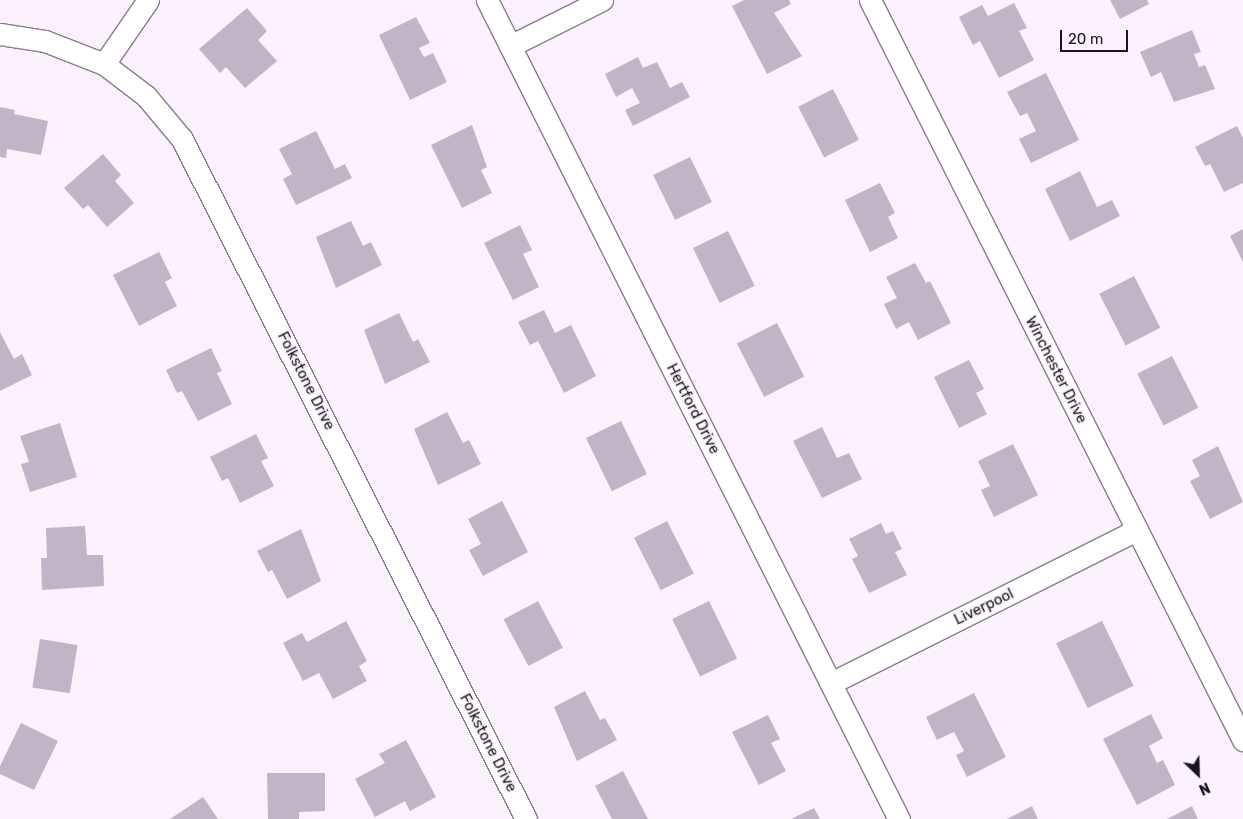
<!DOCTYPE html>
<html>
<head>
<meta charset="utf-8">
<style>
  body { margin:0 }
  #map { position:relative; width:1243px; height:819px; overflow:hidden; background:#faf1fd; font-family:Rubik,sans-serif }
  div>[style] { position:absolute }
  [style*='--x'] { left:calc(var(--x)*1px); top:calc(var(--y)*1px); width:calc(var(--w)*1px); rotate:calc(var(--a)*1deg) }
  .building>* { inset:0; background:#c2b4c7; transform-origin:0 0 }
  .roads { filter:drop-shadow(1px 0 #897c8e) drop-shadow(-1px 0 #897c8e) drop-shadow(0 1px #897c8e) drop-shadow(0 -1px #897c8e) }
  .street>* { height:21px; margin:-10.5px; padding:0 10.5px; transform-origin:10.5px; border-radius:10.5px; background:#fff }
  span { translate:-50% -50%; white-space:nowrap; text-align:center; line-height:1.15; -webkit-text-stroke:4px #faf1fd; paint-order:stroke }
  .street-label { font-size:15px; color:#1a151c }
  .north { position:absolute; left:1173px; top:749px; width:50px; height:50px; -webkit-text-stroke:4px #faf1fd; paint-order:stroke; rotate:156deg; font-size:14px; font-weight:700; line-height:20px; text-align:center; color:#1a151c }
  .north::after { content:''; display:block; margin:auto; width:18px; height:22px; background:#1a151c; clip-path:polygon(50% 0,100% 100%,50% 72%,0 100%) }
  .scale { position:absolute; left:1060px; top:30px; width:68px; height:22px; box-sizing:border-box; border:2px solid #1a151c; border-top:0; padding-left:6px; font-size:15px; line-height:18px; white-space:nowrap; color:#1a151c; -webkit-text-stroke:4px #faf1fd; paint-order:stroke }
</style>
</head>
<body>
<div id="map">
  <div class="building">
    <i style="clip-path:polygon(744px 0,789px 0,791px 4px,774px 13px,802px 56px,767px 74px,732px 6px)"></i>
    <i style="clip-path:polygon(1110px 0,1147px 0,1149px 4px,1120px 19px)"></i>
    <i style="clip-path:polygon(1014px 3px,1027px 28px,1019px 31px,1034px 60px,999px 78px,980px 41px,973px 45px,959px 17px,982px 5px,988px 16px)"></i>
    <i style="clip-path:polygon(247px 8px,267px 31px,258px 40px,277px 61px,245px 88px,226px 67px,220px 73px,199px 49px)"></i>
    <i style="clip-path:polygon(416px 17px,430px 43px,419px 48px,424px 57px,433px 53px,447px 82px,410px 100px,379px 35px)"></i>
    <i style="clip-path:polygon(1192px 30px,1201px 52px,1194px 54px,1199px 67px,1205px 65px,1215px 89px,1174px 102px,1161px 72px,1151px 77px,1140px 52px)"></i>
    <i style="clip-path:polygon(638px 57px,643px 68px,657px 62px,670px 88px,682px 82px,690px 97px,633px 126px,625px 110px,640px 103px,632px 88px,616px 97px,605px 74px)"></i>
    <i style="clip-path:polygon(1046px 73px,1079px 140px,1031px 163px,1019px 139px,1036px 131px,1027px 113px,1020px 116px,1007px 92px)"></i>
    <i style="left:833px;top:89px;width:57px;height:39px;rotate:63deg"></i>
    <i style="clip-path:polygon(0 107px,15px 110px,14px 114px,48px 121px,41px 155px,7px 149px,6px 158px,0 157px)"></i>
    <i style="clip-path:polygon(472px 125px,487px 167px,481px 170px,492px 193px,462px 208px,431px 145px)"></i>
    <i style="clip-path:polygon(1237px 126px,1243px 138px,1243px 183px,1224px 192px,1210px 164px,1205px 166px,1195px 147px)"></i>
    <i style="clip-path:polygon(316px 131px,335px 169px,345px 164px,352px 178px,296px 205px,283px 179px,292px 174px,279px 149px)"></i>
    <i style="clip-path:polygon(103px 154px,121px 175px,115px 181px,134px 203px,107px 227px,88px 205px,83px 209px,64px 188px)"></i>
    <i style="left:690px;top:157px;width:50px;height:41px;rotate:64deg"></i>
    <i style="clip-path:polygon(1080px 171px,1097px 207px,1112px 200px,1120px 216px,1070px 241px,1045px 189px)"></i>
    <i style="clip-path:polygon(880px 183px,895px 213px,888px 217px,898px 238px,870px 252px,845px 200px)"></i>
    <i style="clip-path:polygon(351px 221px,363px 246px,371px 242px,382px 265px,336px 288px,316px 237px)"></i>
    <i style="clip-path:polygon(520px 225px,532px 250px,523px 254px,539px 287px,513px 300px,484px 243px)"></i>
    <i style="clip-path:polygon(1243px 229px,1243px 262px,1230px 236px)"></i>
    <i style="left:728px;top:231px;width:61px;height:39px;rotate:64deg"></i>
    <i style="clip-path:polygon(159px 252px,172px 278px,165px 282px,177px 306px,139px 326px,113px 275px)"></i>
    <i style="clip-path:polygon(915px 263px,926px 283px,930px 281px,951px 323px,918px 340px,909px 322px,896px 329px,884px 304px,897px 298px,886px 277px)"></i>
    <i style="left:1134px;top:276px;width:58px;height:39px;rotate:63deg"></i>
    <i style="clip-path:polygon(544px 310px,555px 333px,571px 325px,596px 376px,564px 393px,538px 341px,530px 345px,518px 322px)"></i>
    <i style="clip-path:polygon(399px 313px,413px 342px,418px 339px,430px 362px,385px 384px,364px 330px)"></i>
    <i style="left:777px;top:323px;width:60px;height:45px;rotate:63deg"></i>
    <i style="clip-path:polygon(0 332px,14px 359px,22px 354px,32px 375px,0 391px)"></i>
    <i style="clip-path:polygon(211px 348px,222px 371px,217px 373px,232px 404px,198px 421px,182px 391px,177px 393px,166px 370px)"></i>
    <i style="left:1172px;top:356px;width:58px;height:39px;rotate:63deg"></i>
    <i style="clip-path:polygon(969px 360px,984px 389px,976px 393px,987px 414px,959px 428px,934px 377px)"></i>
    <i style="clip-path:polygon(447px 412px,463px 443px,469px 440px,481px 464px,438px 485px,414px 429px)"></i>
    <i style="left:621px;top:421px;width:59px;height:39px;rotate:64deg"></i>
    <i style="clip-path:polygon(60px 423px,77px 477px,30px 492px,21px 464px,29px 462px,20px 436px)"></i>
    <i style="clip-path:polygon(822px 427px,837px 458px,849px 453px,862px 479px,822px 498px,793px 441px)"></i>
    <i style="clip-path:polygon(256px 434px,268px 458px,261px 461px,274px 486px,240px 503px,228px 478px,222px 481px,210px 457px)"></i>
    <i style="clip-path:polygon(1013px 444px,1038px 495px,994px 517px,981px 490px,990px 486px,978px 461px)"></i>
    <i style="clip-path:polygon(1218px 446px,1243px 502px,1210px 519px,1190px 481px,1200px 476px,1192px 460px)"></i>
    <i style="clip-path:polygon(502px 501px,528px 552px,483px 576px,469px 550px,481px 544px,468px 519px)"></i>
    <i style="left:667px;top:521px;width:59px;height:37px;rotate:63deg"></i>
    <i style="clip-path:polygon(881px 523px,886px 534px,893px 531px,902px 549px,895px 552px,907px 575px,869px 593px,852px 559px,858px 556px,849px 539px)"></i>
    <i style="clip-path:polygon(85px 526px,87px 555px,103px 555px,104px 586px,42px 590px,41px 558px,47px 558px,46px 528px)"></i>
    <i style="clip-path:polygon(301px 529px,321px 581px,287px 599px,272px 570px,268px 572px,257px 551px)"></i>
    <i style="left:538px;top:601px;width:53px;height:39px;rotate:62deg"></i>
    <i style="left:709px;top:601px;width:64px;height:41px;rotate:64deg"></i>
    <i style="clip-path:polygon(346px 621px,367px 661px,359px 666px,367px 681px,333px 699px,319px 673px,303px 681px,283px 643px,302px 633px,307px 642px)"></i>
    <i style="left:1102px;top:621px;width:72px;height:51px;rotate:64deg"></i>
    <i style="left:40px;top:639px;width:38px;height:49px;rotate:9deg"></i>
    <i style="clip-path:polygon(585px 691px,600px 720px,605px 718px,617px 740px,577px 761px,554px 707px)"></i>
    <i style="clip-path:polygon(974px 693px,1006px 757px,967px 777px,956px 755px,964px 751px,954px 732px,937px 740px,926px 717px)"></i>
    <i style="clip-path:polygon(1151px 714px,1163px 738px,1149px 746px,1157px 763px,1163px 760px,1175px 785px,1137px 805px,1103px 739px)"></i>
    <i style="clip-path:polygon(768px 715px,780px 739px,771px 743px,786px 771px,759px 785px,732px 732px)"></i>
    <i style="clip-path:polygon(21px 723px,58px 741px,34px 790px,0 774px,0 766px)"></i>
    <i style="clip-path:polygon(406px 740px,436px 797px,410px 811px,405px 801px,375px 817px,355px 779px,385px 763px,379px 754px)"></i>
    <i style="clip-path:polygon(623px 771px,648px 819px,612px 819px,595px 786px)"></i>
    <i style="clip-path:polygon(267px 773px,325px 773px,325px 811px,299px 812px,299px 819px,268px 819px)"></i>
    <i style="clip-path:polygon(203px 797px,218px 819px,170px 819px)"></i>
    <i style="clip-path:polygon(1032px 806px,1038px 819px,1007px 819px)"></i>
    <i style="clip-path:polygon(1192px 806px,1198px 819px,1167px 819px)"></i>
    <i style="clip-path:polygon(814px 808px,820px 819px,792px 819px,797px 816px)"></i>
  </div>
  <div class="roads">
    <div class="street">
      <i style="--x:487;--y:0;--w:917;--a:63.3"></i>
      <i style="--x:870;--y:0;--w:829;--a:63.25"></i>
      <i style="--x:0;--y:34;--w:46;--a:8.8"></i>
      <i style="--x:45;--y:41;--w:63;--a:21.3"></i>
      <i style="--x:104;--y:64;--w:53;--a:37.3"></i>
      <i style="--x:146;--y:96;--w:56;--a:50.1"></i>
      <i style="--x:182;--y:139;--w:762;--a:63.17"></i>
      <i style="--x:510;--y:46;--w:103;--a:-26.6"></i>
      <i style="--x:104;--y:64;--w:78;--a:-55.5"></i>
      <i style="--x:831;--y:683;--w:342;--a:-26.6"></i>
    </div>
  </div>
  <div class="street-label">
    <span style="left:1056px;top:370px;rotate:63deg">Winchester Drive</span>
    <span style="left:306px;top:381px;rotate:63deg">Folkstone Drive</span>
    <span style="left:693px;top:409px;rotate:63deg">Hertford Drive</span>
    <span style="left:984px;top:607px;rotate:-26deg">Liverpool</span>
    <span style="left:488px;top:743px;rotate:63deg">Folkstone Drive</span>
  </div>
  <div class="north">N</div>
  <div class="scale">20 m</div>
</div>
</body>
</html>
